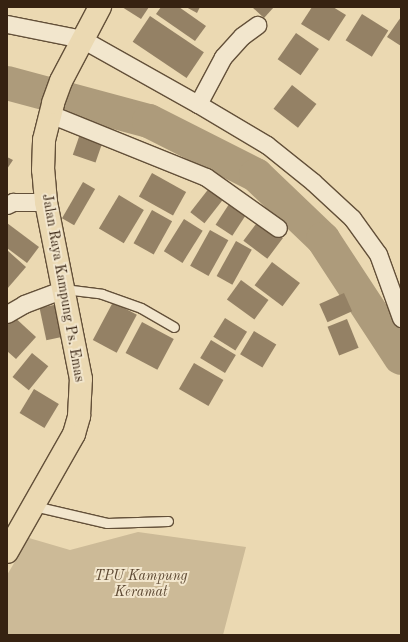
<!DOCTYPE html>
<html>
<head>
<meta charset="utf-8">
<style>
  body { margin:0 }
  #map { position:relative; width:408px; height:642px; overflow:hidden; background:#ebd9b2; font-family:"Old Standard TT",serif }
  div>[style] { position:absolute }
  [style*='--x'] { left:calc(var(--x)*1px); top:calc(var(--y)*1px); width:calc(var(--w)*1px); rotate:calc(var(--a)*1deg) }
  .green>* { inset:0; background:#ccba97 }
  .river>* { height:34px; margin:-17px; padding:0 17px; transform-origin:17px; border-radius:17px; background:#ad9b7b }
  .building>* { inset:0; background:#948165; transform-origin:0 0 }
  .roads { filter:drop-shadow(1px 0 #635039) drop-shadow(-1px 0 #635039) drop-shadow(0 1px #635039) drop-shadow(0 -1px #635039) }
  .lane>* { height:9px; margin:-4.5px; padding:0 4.5px; transform-origin:4.5px; border-radius:4.5px; background:#f2e6cd }
  .street>* { height:17px; margin:-8.5px; padding:0 8.5px; transform-origin:8.5px; border-radius:8.5px; background:#f2e6cd }
  .primary>* { height:22px; margin:-11px; padding:0 11px; transform-origin:11px; border-radius:11px; background:#ebd9b2 }
  span { translate:-50% -50%; white-space:nowrap; text-align:center; line-height:1.15; -webkit-text-stroke:4px #f2e6cd; paint-order:stroke }
  .street-label { font-size:14px; color:#362211 }
  .park-label { font-size:14px; color:#5c4832; font-style:italic }
  .frame { position:absolute; inset:0; border:8px solid #362211; pointer-events:none }
</style>
</head>
<body>
<div id="map">
  <div class="green">
    <i style="clip-path:polygon(138px 532px,246px 547px,223px 635px,7px 635px,7px 575px,29px 538px,70px 550px)"></i>
  </div>
  <div class="river">
    <i style="--x:7;--y:83;--w:147;--a:15"></i>
    <i style="--x:149;--y:121;--w:120;--a:26.8"></i>
    <i style="--x:256;--y:175;--w:93;--a:43.7"></i>
    <i style="--x:323;--y:239;--w:142;--a:56.8"></i>
  </div>
  <div class="building">
    <i style="clip-path:polygon(122px 7px,149px 7px,141px 19px)"></i>
    <i style="clip-path:polygon(161px 7px,179px 7px,206px 26px,195px 41px,156px 14px)"></i>
    <i style="clip-path:polygon(186px 7px,200px 7px,197px 13px)"></i>
    <i style="clip-path:polygon(252px 7px,274px 7px,264px 18px)"></i>
    <i style="clip-path:polygon(312px 7px,333px 7px,346px 15px,329px 41px,301px 24px)"></i>
    <i style="left:362px;top:14px;width:31px;height:31px;rotate:32deg"></i>
    <i style="left:150px;top:16px;width:65px;height:31px;rotate:34deg"></i>
    <i style="clip-path:polygon(401px 17px,401px 46px,387px 37px)"></i>
    <i style="left:296px;top:33px;width:28px;height:32px;rotate:35deg"></i>
    <i style="left:292px;top:85px;width:31px;height:30px;rotate:38deg"></i>
    <i style="left:80px;top:134px;width:24px;height:22px;rotate:19deg"></i>
    <i style="clip-path:polygon(7px 157px,13px 160px,7px 169px)"></i>
    <i style="left:152px;top:173px;width:39px;height:27px;rotate:29deg"></i>
    <i style="left:83px;top:182px;width:14px;height:42px;rotate:30deg"></i>
    <i style="left:210px;top:187px;width:18px;height:32px;rotate:38deg"></i>
    <i style="left:119px;top:195px;width:29px;height:39px;rotate:31deg"></i>
    <i style="left:233px;top:198px;width:20px;height:32px;rotate:33deg"></i>
    <i style="left:152px;top:210px;width:23px;height:38px;rotate:29deg"></i>
    <i style="left:184px;top:219px;width:22px;height:38px;rotate:32deg"></i>
    <i style="left:259px;top:220px;width:30px;height:26px;rotate:37deg"></i>
    <i style="clip-path:polygon(7px 223px,39px 247px,27px 263px,7px 248px)"></i>
    <i style="left:210px;top:230px;width:21px;height:41px;rotate:29deg"></i>
    <i style="left:236px;top:241px;width:18px;height:40px;rotate:29deg"></i>
    <i style="clip-path:polygon(7px 250px,26px 267px,7px 289px)"></i>
    <i style="left:272px;top:262px;width:35px;height:29px;rotate:37deg"></i>
    <i style="left:241px;top:280px;width:34px;height:24px;rotate:36deg"></i>
    <i style="left:344px;top:293px;width:20px;height:27px;rotate:66deg"></i>
    <i style="left:113px;top:302px;width:27px;height:43px;rotate:28deg"></i>
    <i style="left:63px;top:303px;width:33px;height:24px;rotate:78deg"></i>
    <i style="clip-path:polygon(11px 314px,36px 337px,16px 359px,7px 351px,7px 319px)"></i>
    <i style="left:225px;top:318px;width:26px;height:22px;rotate:32deg"></i>
    <i style="left:347px;top:319px;width:31px;height:21px;rotate:68deg"></i>
    <i style="left:142px;top:322px;width:36px;height:35px;rotate:28deg"></i>
    <i style="left:254px;top:331px;width:26px;height:27px;rotate:31deg"></i>
    <i style="left:211px;top:340px;width:29px;height:21px;rotate:31deg"></i>
    <i style="left:32px;top:353px;width:21px;height:31px;rotate:39deg"></i>
    <i style="left:194px;top:363px;width:34px;height:30px;rotate:30deg"></i>
    <i style="left:34px;top:389px;width:29px;height:28px;rotate:31deg"></i>
  </div>
  <div class="roads">
    <div class="lane">
      <i style="--x:64;--y:289;--w:38;--a:7"></i>
      <i style="--x:102;--y:294;--w:41;--a:19.7"></i>
      <i style="--x:141;--y:308;--w:38;--a:30"></i>
      <i style="--x:34;--y:506;--w:75;--a:13.1"></i>
      <i style="--x:107;--y:523;--w:61;--a:-1.9"></i>
    </div>
    <div class="street">
      <i style="--x:7;--y:24;--w:76;--a:11.3"></i>
      <i style="--x:82;--y:39;--w:133;--a:29.3"></i>
      <i style="--x:198;--y:104;--w:53;--a:-62"></i>
      <i style="--x:223;--y:57;--w:28;--a:-48"></i>
      <i style="--x:242;--y:36;--w:19;--a:-36"></i>
      <i style="--x:198;--y:104;--w:80;--a:30.7"></i>
      <i style="--x:267;--y:145;--w:59;--a:38.8"></i>
      <i style="--x:313;--y:182;--w:53;--a:42.7"></i>
      <i style="--x:352;--y:218;--w:44;--a:54.2"></i>
      <i style="--x:378;--y:254;--w:68;--a:70.2"></i>
      <i style="--x:50;--y:114;--w:168;--a:22"></i>
      <i style="--x:206;--y:177;--w:88;--a:35.3"></i>
      <i style="--x:7;--y:205;--w:7;--a:-27"></i>
      <i style="--x:13;--y:202;--w:33;--a:0"></i>
      <i style="--x:7;--y:314;--w:20;--a:-30"></i>
      <i style="--x:24;--y:304;--w:43;--a:-20.6"></i>
    </div>
    <div class="primary">
      <i style="--x:7;--y:552;--w:136;--a:-60.4"></i>
      <i style="--x:74;--y:434;--w:19;--a:-74"></i>
      <i style="--x:79;--y:416;--w:37;--a:-87"></i>
      <i style="--x:81;--y:379;--w:180;--a:-101.2"></i>
      <i style="--x:46;--y:202;--w:32;--a:-95"></i>
      <i style="--x:43;--y:170;--w:30;--a:-88"></i>
      <i style="--x:44;--y:140;--w:38;--a:-76"></i>
      <i style="--x:53;--y:103;--w:23;--a:-70"></i>
      <i style="--x:61;--y:81;--w:84;--a:-62.2"></i>
    </div>
  </div>
  <div class="street-label">
    <span style="left:63px;top:288px;rotate:80deg">Jalan Raya Kampung Ps. Emas</span>
  </div>
  <div class="park-label">
    <span style="left:141px;top:584px">TPU Kampung<br>Keramat</span>
  </div>
  <div class="frame"></div>
</div>
</body>
</html>
